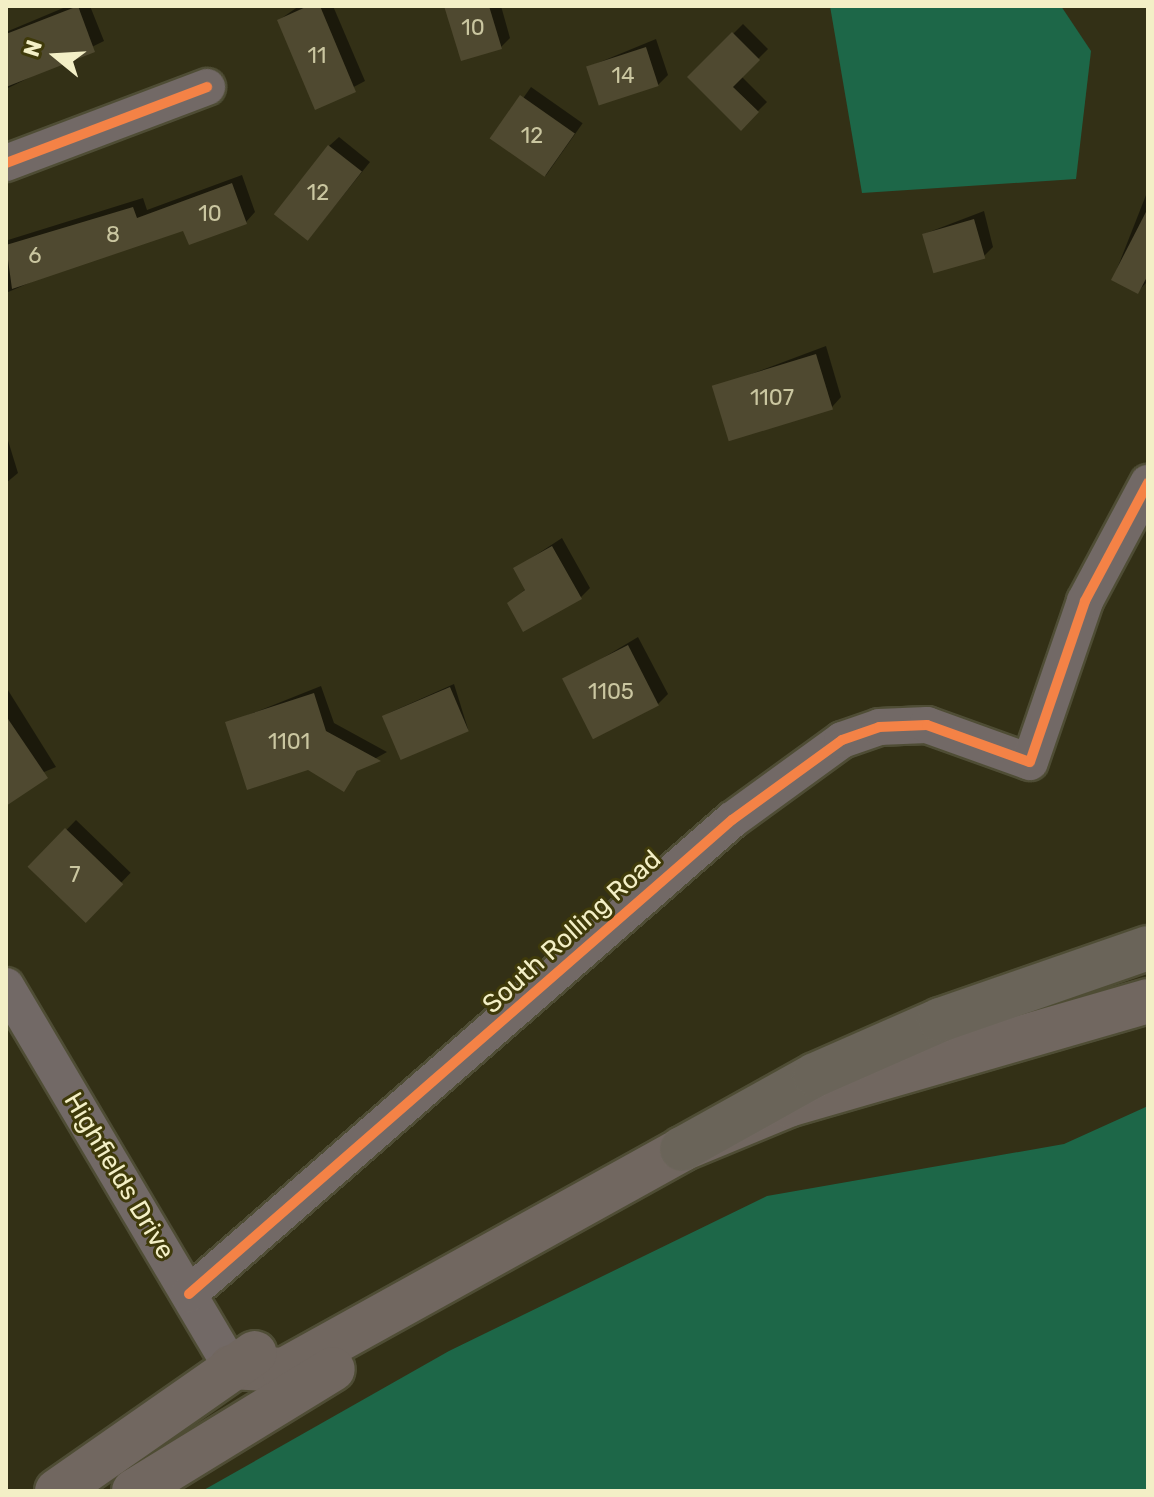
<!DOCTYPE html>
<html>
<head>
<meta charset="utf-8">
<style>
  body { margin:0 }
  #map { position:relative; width:1154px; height:1497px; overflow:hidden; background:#333016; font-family:Rubik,sans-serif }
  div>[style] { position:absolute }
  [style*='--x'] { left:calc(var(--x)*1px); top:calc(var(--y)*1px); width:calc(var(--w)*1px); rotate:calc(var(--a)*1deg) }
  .green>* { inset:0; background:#1d6748 }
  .shadow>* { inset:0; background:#0007; transform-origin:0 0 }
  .building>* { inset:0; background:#4f4930; transform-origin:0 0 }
  .roads { filter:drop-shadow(2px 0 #4f4d35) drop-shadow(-2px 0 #4f4d35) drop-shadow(0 2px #4f4d35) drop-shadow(0 -2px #4f4d35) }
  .minor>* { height:36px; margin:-18px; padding:0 18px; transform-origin:18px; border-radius:18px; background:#726966 }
  .primary>* { height:44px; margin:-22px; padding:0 22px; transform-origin:22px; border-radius:22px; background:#716760 }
  .motorway>* { height:44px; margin:-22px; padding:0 22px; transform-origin:22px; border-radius:22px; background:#6a6459 }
  .cycleway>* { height:10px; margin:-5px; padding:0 5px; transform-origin:5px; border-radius:5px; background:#f48246 }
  span { translate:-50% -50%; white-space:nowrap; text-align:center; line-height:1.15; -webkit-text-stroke:6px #3f3a0a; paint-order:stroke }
  .number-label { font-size:22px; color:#cac6a0 }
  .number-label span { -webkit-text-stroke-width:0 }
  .street-label { font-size:26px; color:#f3efc6 }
  .frame { position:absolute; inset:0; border:8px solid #f3efc6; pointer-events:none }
  .north { position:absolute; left:16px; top:16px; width:80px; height:80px; -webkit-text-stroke:6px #3f3a0a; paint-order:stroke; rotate:288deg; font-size:22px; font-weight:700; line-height:32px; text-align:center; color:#f3efc6 }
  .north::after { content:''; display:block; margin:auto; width:28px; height:36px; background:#f3efc6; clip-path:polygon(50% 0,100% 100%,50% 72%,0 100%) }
</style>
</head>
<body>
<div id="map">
  <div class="green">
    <i style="clip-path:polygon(830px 6px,1061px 6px,1091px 51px,1076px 179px,862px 193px)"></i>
    <i style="clip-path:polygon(1148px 1106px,1148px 1491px,202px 1491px,449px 1351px,767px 1196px,1064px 1144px)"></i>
  </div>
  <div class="shadow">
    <i style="clip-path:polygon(68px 6px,90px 6px,104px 41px,6px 89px,6px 32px)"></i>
    <i style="clip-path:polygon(299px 6px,333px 6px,365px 81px,316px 107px,279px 20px)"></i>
    <i style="clip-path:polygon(447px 6px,501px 6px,510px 38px,501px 47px)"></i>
    <i style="clip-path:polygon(743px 24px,768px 49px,741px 76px,767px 102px,741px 128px,690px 77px)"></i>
    <i style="clip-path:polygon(656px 39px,668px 75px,658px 85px,588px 67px)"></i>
    <i style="left:531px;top:87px;width:63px;height:64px;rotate:35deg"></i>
    <i style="clip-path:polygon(339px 137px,370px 162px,317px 228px,329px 146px)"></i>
    <i style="clip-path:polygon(242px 175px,255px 212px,246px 222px,185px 228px,91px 256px,6px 293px,8px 240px,143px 198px,147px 210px)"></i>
    <i style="clip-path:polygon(1148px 190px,1148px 281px,1138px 291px,1113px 279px)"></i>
    <i style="clip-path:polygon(984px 211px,993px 247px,984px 256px,924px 234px)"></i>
    <i style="clip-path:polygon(826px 346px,841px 397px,832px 407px,714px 388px)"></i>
    <i style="clip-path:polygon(6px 434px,18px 473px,6px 483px)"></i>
    <i style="clip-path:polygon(562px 538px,590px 588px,581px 597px,509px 603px,527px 588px,516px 568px)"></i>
    <i style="clip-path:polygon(638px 637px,668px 694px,658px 704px,566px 680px)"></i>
    <i style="clip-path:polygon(454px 684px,468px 729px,384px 717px,389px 713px)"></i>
    <i style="clip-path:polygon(321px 686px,334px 723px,387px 752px,360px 767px,344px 790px,228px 723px)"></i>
    <i style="clip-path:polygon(6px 687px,56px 767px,6px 788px)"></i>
    <i style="left:76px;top:820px;width:76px;height:65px;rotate:44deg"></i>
  </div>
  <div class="building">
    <i style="clip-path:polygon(78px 6px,95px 52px,6px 87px,6px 34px)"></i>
    <i style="clip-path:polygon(308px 6px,320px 6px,356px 92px,315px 110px,277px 20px)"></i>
    <i style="clip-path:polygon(444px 6px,489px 6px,502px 49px,461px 61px)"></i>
    <i style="clip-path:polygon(732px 32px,760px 60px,733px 87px,759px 112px,741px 131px,687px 77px)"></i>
    <i style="left:646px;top:47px;width:41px;height:63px;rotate:72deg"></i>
    <i style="left:520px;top:95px;width:67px;height:53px;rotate:35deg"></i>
    <i style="left:328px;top:145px;width:43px;height:88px;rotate:38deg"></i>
    <i style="clip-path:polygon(232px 183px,247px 224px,189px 245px,183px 231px,12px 289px,6px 245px,133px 207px,137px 218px)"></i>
    <i style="clip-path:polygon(1148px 208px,1148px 275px,1138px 294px,1111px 280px)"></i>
    <i style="left:974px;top:219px;width:41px;height:54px;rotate:74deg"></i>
    <i style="left:816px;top:354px;width:58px;height:109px;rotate:73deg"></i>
    <i style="clip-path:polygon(552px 546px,582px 599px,523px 632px,507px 603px,525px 590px,513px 568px)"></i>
    <i style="left:628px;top:645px;width:68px;height:74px;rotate:63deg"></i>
    <i style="left:450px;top:687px;width:48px;height:74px;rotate:67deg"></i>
    <i style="clip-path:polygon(314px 693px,326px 731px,381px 761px,357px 771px,344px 792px,308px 770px,247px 790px,225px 722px)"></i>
    <i style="clip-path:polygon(6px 716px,48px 778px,6px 806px)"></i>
    <i style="left:65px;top:828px;width:81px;height:54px;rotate:44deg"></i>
  </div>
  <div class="roads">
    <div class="minor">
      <i style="--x:6;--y:163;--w:215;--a:-20.7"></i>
      <i style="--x:6;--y:986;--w:442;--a:59.4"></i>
      <i style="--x:189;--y:1294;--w:721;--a:-41.12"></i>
      <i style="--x:732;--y:820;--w:136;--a:-36"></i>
      <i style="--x:842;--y:740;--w:39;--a:-19"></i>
      <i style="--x:879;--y:727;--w:48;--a:-2.4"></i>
      <i style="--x:927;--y:725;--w:109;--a:19.8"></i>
      <i style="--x:1030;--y:762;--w:170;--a:-71.1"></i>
      <i style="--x:1085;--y:601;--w:134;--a:-61.9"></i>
    </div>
    <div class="primary">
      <i style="--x:231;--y:1367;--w:53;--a:3.2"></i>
      <i style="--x:284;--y:1370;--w:455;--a:-29"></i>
      <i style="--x:682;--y:1149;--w:115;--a:-22.5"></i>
      <i style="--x:788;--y:1105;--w:375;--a:-16.1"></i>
      <i style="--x:57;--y:1491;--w:241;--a:-34.9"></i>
      <i style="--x:134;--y:1491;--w:233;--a:-31.5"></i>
    </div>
    <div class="motorway">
      <i style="--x:682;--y:1149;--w:152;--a:-29.1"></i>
      <i style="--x:815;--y:1075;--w:137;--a:-23.7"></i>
      <i style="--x:940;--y:1020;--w:220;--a:-19.1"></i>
    </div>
  </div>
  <div class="cycleway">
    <i style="--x:6;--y:163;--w:215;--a:-20.7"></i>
    <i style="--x:189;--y:1294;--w:721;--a:-41.12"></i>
    <i style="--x:732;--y:820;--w:136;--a:-36"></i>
    <i style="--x:842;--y:740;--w:39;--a:-19"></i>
    <i style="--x:879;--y:727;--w:48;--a:-2.4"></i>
    <i style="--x:927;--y:725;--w:109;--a:19.8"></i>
    <i style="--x:1030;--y:762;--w:170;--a:-71.1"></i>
    <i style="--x:1085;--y:601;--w:134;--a:-61.9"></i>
  </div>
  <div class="number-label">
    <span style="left:473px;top:28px">10</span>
    <span style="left:317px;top:56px">11</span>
    <span style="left:623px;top:76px">14</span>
    <span style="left:532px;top:136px">12</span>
    <span style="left:318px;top:193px">12</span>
    <span style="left:210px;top:214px">10</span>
    <span style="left:113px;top:235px">8</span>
    <span style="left:35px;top:256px">6</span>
    <span style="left:772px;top:398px">1107</span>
    <span style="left:611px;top:692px">1105</span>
    <span style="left:289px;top:742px">1101</span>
    <span style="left:75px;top:875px">7</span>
  </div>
  <div class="street-label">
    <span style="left:572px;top:932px;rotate:-42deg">South Rolling Road</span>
    <span style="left:119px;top:1176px;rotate:59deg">Highfields Drive</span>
  </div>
  <div class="frame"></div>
  <div class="north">N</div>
</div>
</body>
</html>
